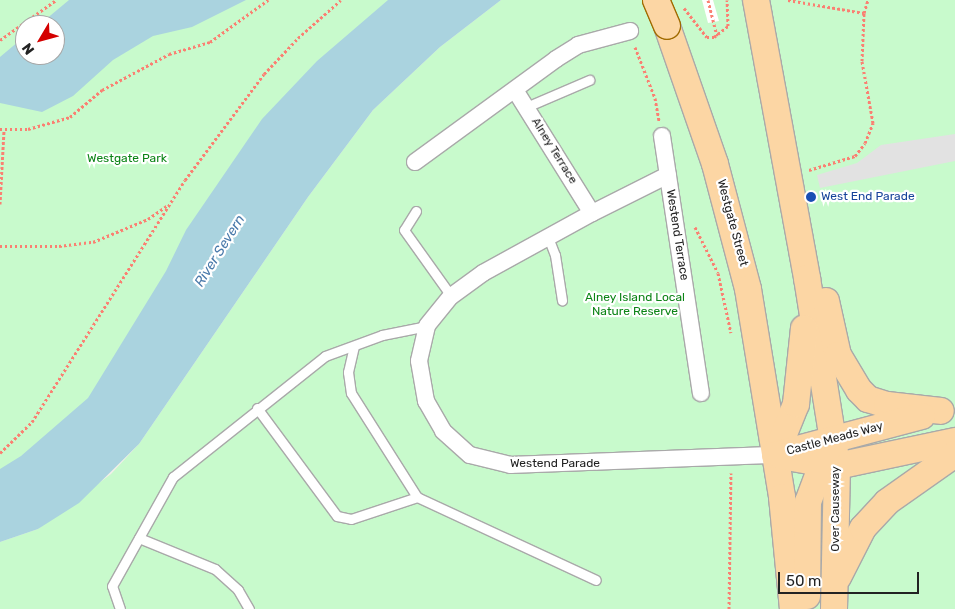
<!DOCTYPE html>
<html>
<head>
<meta charset="utf-8">
<style>
  body { margin:0 }
  #map { position:relative; width:955px; height:609px; overflow:hidden; background:#f2efe9; font-family:Rubik,sans-serif }
  div>[style] { position:absolute }
  [style*='--x'] { left:calc(var(--x)*1px); top:calc(var(--y)*1px); width:calc(var(--w)*1px); rotate:calc(var(--a)*1deg) }
  .park>* { inset:0; background:#c8facc }
  .parking>* { inset:0; background:#e2e2e2 }
  .water>* { inset:0; background:#aad3df }
  .pier>* { inset:0; background:#fff }
  .path>* { height:3px; margin-top:-1.5px; transform-origin:0; background:repeating-linear-gradient(90deg,#fa8072 0 2.5px,transparent 0 5px) }
  .roads { filter:drop-shadow(1px 0 #a9a9a9) drop-shadow(-1px 0 #a9a9a9) drop-shadow(0 1px #a9a9a9) drop-shadow(0 -1px #a9a9a9) }
  .lane>* { height:9px; margin:-4.5px; padding:0 4.5px; transform-origin:4.5px; border-radius:4.5px; background:#fff }
  .street>* { height:16px; margin:-8px; padding:0 8px; transform-origin:8px; border-radius:8px; background:#fff }
  .primary>* { height:26px; margin:-13px; padding:0 13px; transform-origin:13px; border-radius:13px; background:#fcd6a4 }
  .bridges { filter:drop-shadow(1px 0 #a06b00) drop-shadow(-1px 0 #a06b00) drop-shadow(0 1px #a06b00) drop-shadow(0 -1px #a06b00) }
  .primary-bridge>* { height:26px; margin:-13px; padding:0 13px; transform-origin:13px; border-radius:13px; background:#fcd6a4 }
  .dots>* { width:14px; height:14px; translate:-50% -50%; box-sizing:border-box; border:2px solid #fff; border-radius:50% }
  span { translate:-50% -50%; white-space:nowrap; text-align:center; line-height:1.15; -webkit-text-stroke:4.5px #fff; paint-order:stroke }
  .street-label { font-size:12px; color:#222 }
  .park-label { font-size:12px; color:#0c8416 }
  .transit-label { font-size:12px; color:#164399 }
  .left { translate:0 -50%; text-align:left }
  .water-label { font-size:14px; color:#4a7aab; font-style:italic }
  .north { position:absolute; left:15px; top:15px; width:50px; height:50px; box-sizing:border-box; background:#fff; border:1px solid #a7a7a7; border-radius:50%; rotate:233deg; font-size:14px; font-weight:700; line-height:20px; text-align:center; color:#222 }
  .north::after { content:''; display:block; margin:auto; width:18px; height:22px; background:#d40000; clip-path:polygon(50% 0,100% 100%,50% 72%,0 100%) }
  .scale { position:absolute; left:778px; top:572px; width:141px; height:22px; box-sizing:border-box; border:2px solid #222; border-top:0; padding-left:6px; font-size:15px; line-height:18px; white-space:nowrap; color:#222; -webkit-text-stroke:4px #fff; paint-order:stroke }
</style>
</head>
<body>
<div id="map">
  <div class="park">
    <i style="clip-path:polygon(evenodd,0 0,444px 0,94px 439px,0 490px,0 0,25px 25px,55px 25px,55px 55px,25px 55px,25px 25px)"></i>
    <i style="clip-path:polygon(501px 0,955px 0,955px 609px,0 609px,0 542px,38px 529px,111px 474px,139px 444px,308px 197px,373px 110px,440px 47px)"></i>
  </div>
  <div class="parking">
    <i style="clip-path:polygon(955px 134px,955px 161px,820px 188px,817px 175px,857px 163px,881px 145px)"></i>
  </div>
  <div class="water">
    <i style="clip-path:polygon(69px 0,246px 0,192px 27px,153px 36px,113px 60px,73px 96px,42px 112px,0 103px,0 57px,25px 36px,25px 55px,55px 55px,55px 25px,39px 25px)"></i>
    <i style="clip-path:polygon(388px 0,501px 0,440px 47px,373px 110px,308px 197px,139px 444px,79px 503px,38px 529px,0 542px,0 469px,21px 456px,88px 398px,166px 271px,186px 230px,262px 119px,317px 61px)"></i>
  </div>
  <div class="pier">
    <i style="clip-path:polygon(702px 0,713px 0,719px 21px,708px 23px)"></i>
  </div>
  <div class="path">
    <i style="--x:708;--y:0;--w:37;--a:76"></i>
    <i style="--x:788;--y:0;--w:77;--a:9.7"></i>
    <i style="--x:864;--y:13;--w:14;--a:-73"></i>
    <i style="--x:684;--y:8;--w:37;--a:52"></i>
    <i style="--x:707;--y:37;--w:7;--a:0"></i>
    <i style="--x:714;--y:37;--w:18;--a:-38"></i>
    <i style="--x:728;--y:26;--w:26;--a:-92"></i>
    <i style="--x:0;--y:40;--w:69;--a:-35.5"></i>
    <i style="--x:635;--y:47;--w:55;--a:68.6"></i>
    <i style="--x:655;--y:98;--w:23;--a:80"></i>
    <i style="--x:0;--y:129;--w:28;--a:0"></i>
    <i style="--x:28;--y:129;--w:44;--a:-15.9"></i>
    <i style="--x:70;--y:117;--w:42;--a:-40.2"></i>
    <i style="--x:102;--y:90;--w:76;--a:-28.2"></i>
    <i style="--x:169;--y:54;--w:43;--a:-16.3"></i>
    <i style="--x:210;--y:42;--w:72;--a:-35.9"></i>
    <i style="--x:809;--y:170;--w:48;--a:-16.9"></i>
    <i style="--x:855;--y:156;--w:16;--a:-52"></i>
    <i style="--x:865;--y:143;--w:22;--a:-68"></i>
    <i style="--x:873;--y:123;--w:63;--a:-100.1"></i>
    <i style="--x:862;--y:61;--w:48;--a:-87.6"></i>
    <i style="--x:0;--y:204;--w:73;--a:-86.9"></i>
    <i style="--x:695;--y:227;--w:51;--a:63.4"></i>
    <i style="--x:718;--y:273;--w:61;--a:77.8"></i>
    <i style="--x:0;--y:246;--w:59;--a:0"></i>
    <i style="--x:59;--y:246;--w:34;--a:-7"></i>
    <i style="--x:93;--y:242;--w:60;--a:-22.7"></i>
    <i style="--x:148;--y:219;--w:24;--a:-35"></i>
    <i style="--x:0;--y:453;--w:45;--a:-44.1"></i>
    <i style="--x:32;--y:422;--w:286;--a:-57.7"></i>
    <i style="--x:185;--y:180;--w:132;--a:-53.3"></i>
    <i style="--x:264;--y:74;--w:50;--a:-46.6"></i>
    <i style="--x:298;--y:38;--w:57;--a:-41.5"></i>
    <i style="--x:729;--y:609;--w:136;--a:-89.2"></i>
  </div>
  <div class="roads">
    <div class="lane">
      <i style="--x:526;--y:107;--w:69;--a:-23.2"></i>
      <i style="--x:416;--y:211;--w:22;--a:122"></i>
      <i style="--x:404;--y:230;--w:81;--a:54.5"></i>
      <i style="--x:548;--y:237;--w:19;--a:69"></i>
      <i style="--x:555;--y:255;--w:46;--a:81.2"></i>
      <i style="--x:354;--y:346;--w:27;--a:103"></i>
      <i style="--x:348;--y:372;--w:21;--a:82"></i>
      <i style="--x:351;--y:393;--w:123;--a:57.6"></i>
      <i style="--x:417;--y:497;--w:197;--a:24.9"></i>
      <i style="--x:257;--y:408;--w:134;--a:53.5"></i>
      <i style="--x:337;--y:516;--w:14;--a:12"></i>
      <i style="--x:351;--y:519;--w:70;--a:-18.4"></i>
      <i style="--x:139;--y:538;--w:82;--a:22.2"></i>
      <i style="--x:215;--y:569;--w:31;--a:42"></i>
      <i style="--x:238;--y:590;--w:22;--a:60"></i>
      <i style="--x:120;--y:609;--w:24;--a:-109"></i>
      <i style="--x:112;--y:586;--w:125;--a:-60.8"></i>
      <i style="--x:173;--y:477;--w:194;--a:-38.5"></i>
      <i style="--x:325;--y:356;--w:61;--a:-20.2"></i>
      <i style="--x:382;--y:335;--w:46;--a:-11.3"></i>
    </div>
    <div class="street">
      <i style="--x:515;--y:90;--w:145;--a:58"></i>
      <i style="--x:662;--y:136;--w:260;--a:81.4"></i>
      <i style="--x:415;--y:162;--w:175;--a:-36.1"></i>
      <i style="--x:556;--y:59;--w:26;--a:-32"></i>
      <i style="--x:578;--y:45;--w:54;--a:-15.1"></i>
      <i style="--x:668;--y:175;--w:85;--a:153.4"></i>
      <i style="--x:592;--y:213;--w:124;--a:151.2"></i>
      <i style="--x:483;--y:273;--w:39;--a:144"></i>
      <i style="--x:451;--y:296;--w:38;--a:129"></i>
      <i style="--x:427;--y:326;--w:36;--a:103"></i>
      <i style="--x:419;--y:361;--w:41;--a:80.1"></i>
      <i style="--x:426;--y:401;--w:34;--a:60"></i>
      <i style="--x:443;--y:431;--w:36;--a:42"></i>
      <i style="--x:470;--y:455;--w:42;--a:13.7"></i>
      <i style="--x:511;--y:465;--w:264;--a:-2.2"></i>
    </div>
    <div class="primary">
      <i style="--x:756;--y:0;--w:283;--a:79.6"></i>
      <i style="--x:807;--y:278;--w:190;--a:80.9"></i>
      <i style="--x:837;--y:466;--w:143;--a:91.2"></i>
      <i style="--x:667;--y:26;--w:146;--a:70.8"></i>
      <i style="--x:715;--y:164;--w:129;--a:75.2"></i>
      <i style="--x:748;--y:289;--w:211;--a:80.7"></i>
      <i style="--x:782;--y:497;--w:113;--a:84.4"></i>
      <i style="--x:826;--y:301;--w:55;--a:77.5"></i>
      <i style="--x:838;--y:355;--w:41;--a:59"></i>
      <i style="--x:859;--y:390;--w:13;--a:45"></i>
      <i style="--x:868;--y:399;--w:20;--a:18"></i>
      <i style="--x:887;--y:405;--w:54;--a:6.3"></i>
      <i style="--x:776;--y:454;--w:54;--a:-68.2"></i>
      <i style="--x:796;--y:404;--w:76;--a:-84"></i>
      <i style="--x:775;--y:455;--w:152;--a:-14.9"></i>
      <i style="--x:781;--y:456;--w:57;--a:10.1"></i>
      <i style="--x:837;--y:466;--w:121;--a:-12"></i>
      <i style="--x:838;--y:577;--w:55;--a:-63"></i>
      <i style="--x:863;--y:528;--w:35;--a:-47"></i>
      <i style="--x:887;--y:502;--w:83;--a:-35.2"></i>
      <i style="--x:807;--y:596;--w:94;--a:-89.4"></i>
      <i style="--x:808;--y:502;--w:57;--a:-69.3"></i>
    </div>
  </div>
  <div class="bridges">
    <div class="primary-bridge">
      <i style="--x:656;--y:0;--w:28;--a:67"></i>
    </div>
  </div>
  <div class="dots">
    <i style="left:811px;top:197px;background:#1a4fb4"></i>
  </div>
  <div class="street-label">
    <span style="left:554px;top:151px;rotate:58deg">Alney Terrace</span>
    <span style="left:732px;top:223px;rotate:75deg">Westgate Street</span>
    <span style="left:677px;top:235px;rotate:81deg">Westend Terrace</span>
    <span style="left:835px;top:439px;rotate:-15deg">Castle Meads Way</span>
    <span style="left:555px;top:464px">Westend Parade</span>
    <span style="left:836px;top:509px;rotate:-90deg">Over Causeway</span>
  </div>
  <div class="park-label">
    <span style="left:127px;top:159px">Westgate Park</span>
    <span style="left:635px;top:305px">Alney Island Local<br>Nature Reserve</span>
  </div>
  <div class="transit-label">
    <span class="left" style="left:821px;top:197px">West End Parade</span>
  </div>
  <div class="water-label">
    <span style="left:220px;top:251px;rotate:-58deg">River Severn</span>
  </div>
  <div class="north">N</div>
  <div class="scale">50 m</div>
</div>
</body>
</html>
